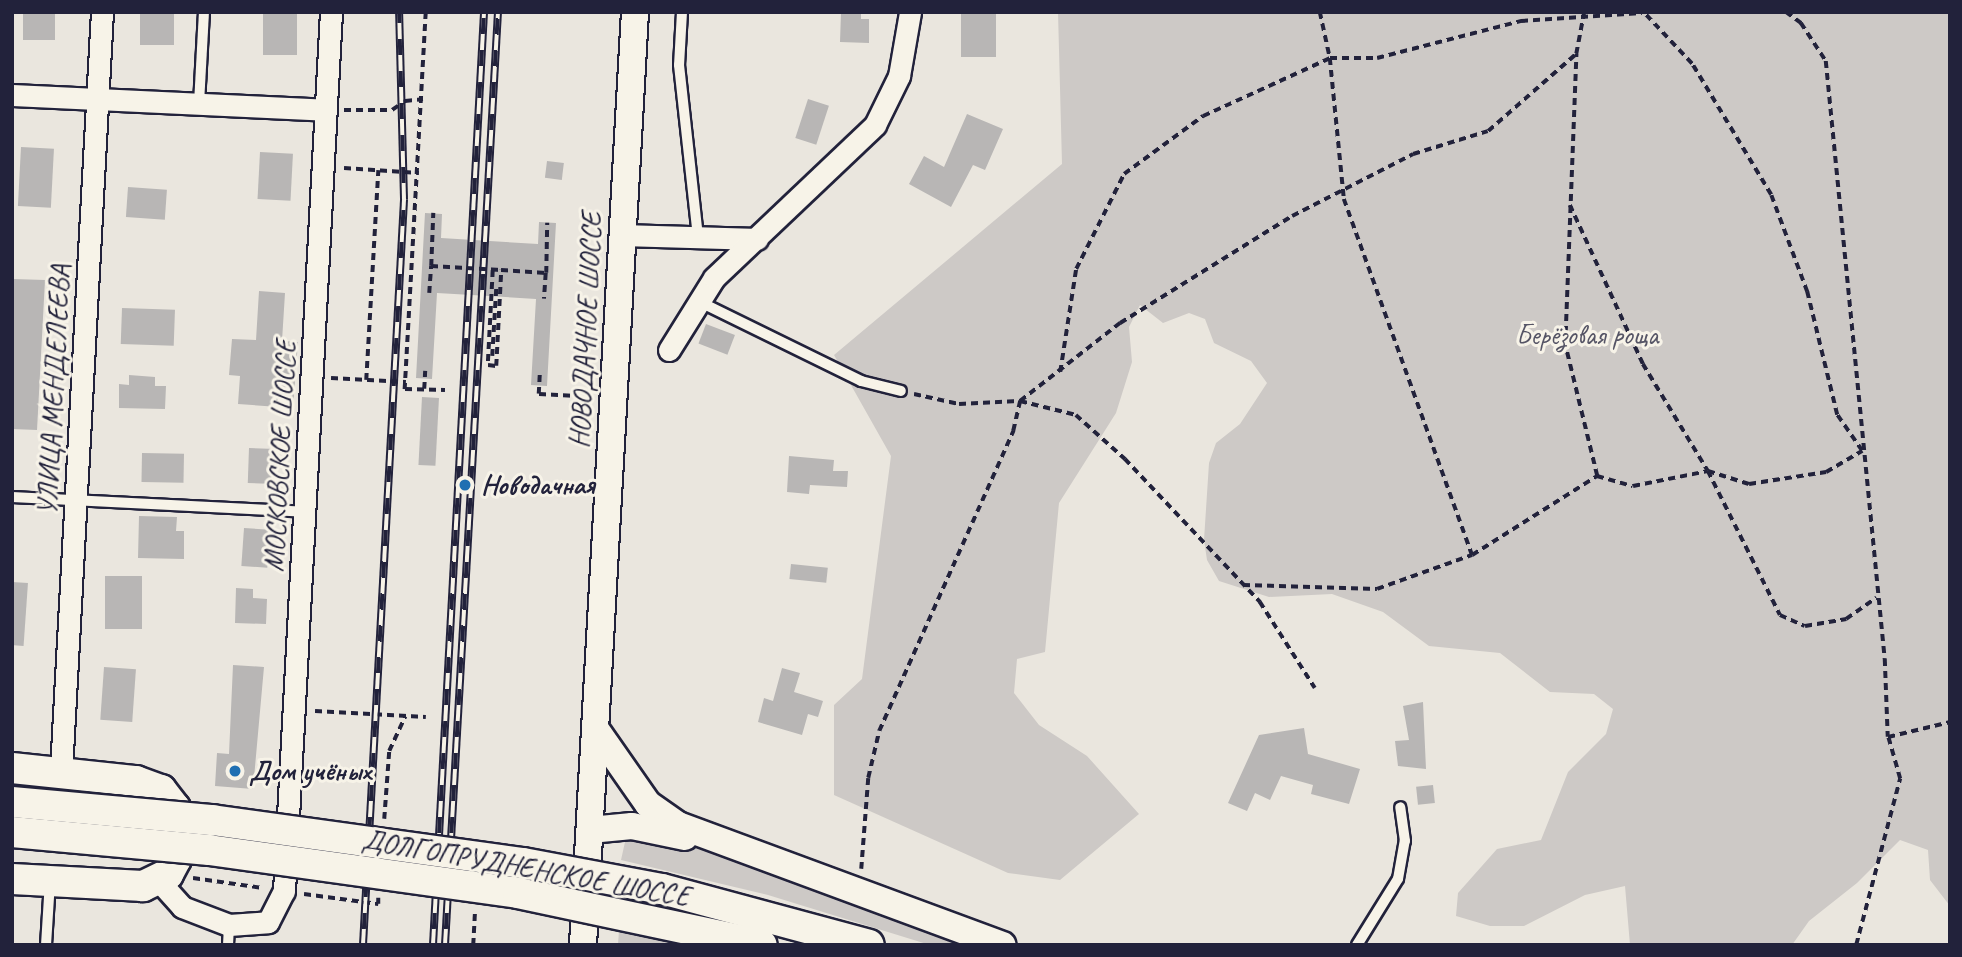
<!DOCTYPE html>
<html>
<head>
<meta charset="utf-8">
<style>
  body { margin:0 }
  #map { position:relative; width:1962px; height:957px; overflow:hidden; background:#eae6de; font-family:Caveat,sans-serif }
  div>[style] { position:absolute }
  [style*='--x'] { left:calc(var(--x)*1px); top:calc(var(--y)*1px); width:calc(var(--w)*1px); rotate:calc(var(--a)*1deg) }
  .green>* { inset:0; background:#cdc9c6 }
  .building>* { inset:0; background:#b8b6b5; transform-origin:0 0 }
  .path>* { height:3.5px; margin-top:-1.75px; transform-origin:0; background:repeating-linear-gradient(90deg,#22223b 0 7px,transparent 0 12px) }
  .roads { filter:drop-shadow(2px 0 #22223b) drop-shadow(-2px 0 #22223b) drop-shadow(0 2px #22223b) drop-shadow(0 -2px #22223b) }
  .service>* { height:10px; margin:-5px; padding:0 5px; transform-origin:5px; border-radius:5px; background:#f7f3e8 }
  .minor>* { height:21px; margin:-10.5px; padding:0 10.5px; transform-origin:10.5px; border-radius:10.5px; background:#f7f3e8 }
  .tertiary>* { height:26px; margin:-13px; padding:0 13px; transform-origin:13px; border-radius:13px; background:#f7f3e8 }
  .secondary>* { height:30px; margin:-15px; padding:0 15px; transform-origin:15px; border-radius:15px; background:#f7f3e8 }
  .rail>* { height:8px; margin-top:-4px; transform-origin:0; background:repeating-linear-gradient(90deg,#f7f3e8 0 16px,#22223b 0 32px); box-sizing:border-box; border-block:2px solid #22223b }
  .path-bridge>* { height:3.5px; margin-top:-1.75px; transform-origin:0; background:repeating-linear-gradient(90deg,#22223b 0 7px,transparent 0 12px) }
  .bridges { filter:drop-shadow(2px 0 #22223b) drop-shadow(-2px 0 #22223b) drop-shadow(0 2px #22223b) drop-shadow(0 -2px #22223b) }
  .secondary-bridge>* { height:30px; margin:-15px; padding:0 15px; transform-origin:15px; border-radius:15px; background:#f7f3e8 }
  .dots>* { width:19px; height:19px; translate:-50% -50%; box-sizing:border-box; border:4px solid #f7f3e8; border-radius:50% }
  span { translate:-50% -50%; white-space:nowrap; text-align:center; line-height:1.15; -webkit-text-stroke:6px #f7f3e8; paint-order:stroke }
  .street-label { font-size:28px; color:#22223b }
  .park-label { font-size:28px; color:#555465 }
  .poi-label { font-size:28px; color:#22223b; font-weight:700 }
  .left { translate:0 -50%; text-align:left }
  .frame { position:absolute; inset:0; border:14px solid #22223b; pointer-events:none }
</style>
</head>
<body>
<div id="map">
  <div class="green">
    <i style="clip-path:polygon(1058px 12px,1950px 12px,1950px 906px,1930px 880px,1928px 850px,1900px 840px,1857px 883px,1809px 921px,1792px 945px,1630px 945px,1625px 886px,1585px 895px,1524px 926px,1490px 926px,1456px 916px,1458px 893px,1497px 849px,1541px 840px,1568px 772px,1606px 734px,1613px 709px,1594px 694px,1550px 692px,1500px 653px,1429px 646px,1383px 612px,1332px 594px,1269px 597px,1219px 581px,1207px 560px,1204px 540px,1209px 463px,1216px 443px,1240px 424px,1267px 383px,1251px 361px,1214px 343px,1205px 319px,1189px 313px,1163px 323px,1140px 305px,1129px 327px,1132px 362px,1116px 413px,1059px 503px,1045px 652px,1017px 659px,1014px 693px,1039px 725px,1087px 756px,1139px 814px,1060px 880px,1008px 873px,834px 795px,834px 705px,862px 679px,891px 456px,834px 355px,1062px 164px)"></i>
    <i style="clip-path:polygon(663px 836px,724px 854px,973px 945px,930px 945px,768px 895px,621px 860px,625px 842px)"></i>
    <i style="clip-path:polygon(619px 930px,651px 936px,689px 945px,618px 945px)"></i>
  </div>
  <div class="building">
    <i style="left:23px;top:12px;width:32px;height:28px"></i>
    <i style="left:140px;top:12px;width:34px;height:33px"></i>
    <i style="left:263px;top:12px;width:34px;height:43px"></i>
    <i style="clip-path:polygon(841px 12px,861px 12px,861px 19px,869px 19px,869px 43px,840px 42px)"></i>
    <i style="left:961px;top:12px;width:35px;height:45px"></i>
    <i style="left:808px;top:99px;width:22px;height:41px;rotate:18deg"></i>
    <i style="clip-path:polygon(967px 114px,1003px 129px,985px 170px,973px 165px,951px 207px,909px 184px,924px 156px,944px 167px)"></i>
    <i style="left:21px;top:147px;width:33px;height:59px;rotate:3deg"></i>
    <i style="left:260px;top:152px;width:33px;height:47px;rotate:3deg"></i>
    <i style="left:547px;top:161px;width:17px;height:17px;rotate:7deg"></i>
    <i style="left:128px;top:187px;width:39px;height:30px;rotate:4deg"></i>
    <i style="clip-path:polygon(425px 213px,442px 214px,441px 238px,538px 244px,539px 222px,556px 223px,547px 386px,531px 385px,536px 299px,489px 296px,437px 293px,432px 379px,416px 378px)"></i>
    <i style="clip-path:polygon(13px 279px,45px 280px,37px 430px,12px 429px)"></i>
    <i style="clip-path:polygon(259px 291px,285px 293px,282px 341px,298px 342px,293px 408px,238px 404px,240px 376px,229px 375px,232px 339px,256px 340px)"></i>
    <i style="left:122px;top:308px;width:53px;height:36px;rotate:2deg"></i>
    <i style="left:706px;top:324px;width:31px;height:21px;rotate:21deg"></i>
    <i style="clip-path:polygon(129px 375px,155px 377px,155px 386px,166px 386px,165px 409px,119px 408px,119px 384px,129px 385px)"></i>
    <i style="left:422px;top:397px;width:17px;height:68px;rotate:3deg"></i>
    <i style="left:249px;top:448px;width:27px;height:35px;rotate:2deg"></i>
    <i style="left:142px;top:453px;width:42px;height:29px;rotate:1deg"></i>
    <i style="clip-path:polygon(789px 456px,834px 460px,833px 471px,848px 471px,847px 487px,810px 485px,809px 494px,787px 492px)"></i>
    <i style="clip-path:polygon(139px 516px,177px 517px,176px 531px,184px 531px,184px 559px,138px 558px)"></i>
    <i style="left:244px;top:528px;width:26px;height:38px;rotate:4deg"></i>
    <i style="left:791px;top:564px;width:37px;height:15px;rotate:6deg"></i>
    <i style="left:105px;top:576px;width:37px;height:53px"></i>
    <i style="left:12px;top:582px;width:16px;height:63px;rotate:4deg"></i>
    <i style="clip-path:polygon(236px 588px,253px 589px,253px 598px,267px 599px,266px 624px,235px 623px)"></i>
    <i style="clip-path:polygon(233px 665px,264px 667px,253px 789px,215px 786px,217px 753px,229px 754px)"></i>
    <i style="left:104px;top:667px;width:32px;height:53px;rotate:4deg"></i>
    <i style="clip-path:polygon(782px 668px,800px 673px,794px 692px,823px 701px,818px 717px,808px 714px,802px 735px,758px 722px,764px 698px,773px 701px)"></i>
    <i style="clip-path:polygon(1423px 702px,1426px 769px,1398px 766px,1395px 741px,1409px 740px,1403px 706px)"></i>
    <i style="clip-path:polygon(1304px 728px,1308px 754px,1360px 769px,1349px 804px,1311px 794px,1313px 785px,1281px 776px,1270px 800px,1255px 793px,1247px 811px,1228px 803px,1259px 735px)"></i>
    <i style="left:1433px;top:785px;width:18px;height:17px;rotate:84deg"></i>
  </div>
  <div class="path">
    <i style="--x:426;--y:12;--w:378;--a:93.2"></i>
    <i style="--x:405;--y:389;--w:40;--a:1.4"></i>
    <i style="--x:1320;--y:12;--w:47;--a:77.7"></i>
    <i style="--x:1330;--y:58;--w:142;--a:84.3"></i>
    <i style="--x:1344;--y:199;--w:378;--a:70.2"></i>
    <i style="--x:1786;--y:12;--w:19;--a:36"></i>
    <i style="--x:1801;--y:23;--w:45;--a:56.7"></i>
    <i style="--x:1826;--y:61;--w:601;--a:84.37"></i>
    <i style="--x:1885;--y:659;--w:78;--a:87.8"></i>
    <i style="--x:1888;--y:737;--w:64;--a:-13.6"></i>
    <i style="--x:344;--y:110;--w:48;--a:0"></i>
    <i style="--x:392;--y:110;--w:16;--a:-35"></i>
    <i style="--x:405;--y:101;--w:18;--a:-6"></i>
    <i style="--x:344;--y:168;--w:75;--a:3.8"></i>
    <i style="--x:1570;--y:205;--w:175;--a:65.3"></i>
    <i style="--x:1643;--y:364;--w:125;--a:58.7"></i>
    <i style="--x:1708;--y:471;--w:43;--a:17.6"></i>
    <i style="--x:1749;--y:484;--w:78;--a:-8.9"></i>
    <i style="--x:1826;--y:472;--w:42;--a:-30.3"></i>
    <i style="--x:1862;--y:451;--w:44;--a:-124.8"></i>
    <i style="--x:1837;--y:415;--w:127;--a:-103.7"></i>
    <i style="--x:1807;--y:292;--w:103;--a:-110.4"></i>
    <i style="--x:1771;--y:195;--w:153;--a:-121.1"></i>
    <i style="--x:1692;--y:64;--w:71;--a:-133.3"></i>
    <i style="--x:431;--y:266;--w:53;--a:-87.8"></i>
    <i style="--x:493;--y:270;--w:95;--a:93"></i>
    <i style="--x:488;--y:365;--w:8;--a:7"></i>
    <i style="--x:496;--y:366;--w:96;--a:-87"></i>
    <i style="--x:546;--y:273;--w:50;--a:-88.9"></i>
    <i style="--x:492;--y:356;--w:67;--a:-86.6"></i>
    <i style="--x:1060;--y:372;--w:104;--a:-81.2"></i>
    <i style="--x:1076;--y:269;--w:106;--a:-63.2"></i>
    <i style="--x:1124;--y:174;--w:98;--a:-36.3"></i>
    <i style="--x:1203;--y:116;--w:140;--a:-24.5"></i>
    <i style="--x:1330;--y:58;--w:47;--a:0"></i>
    <i style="--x:1377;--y:58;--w:149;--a:-14.4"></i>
    <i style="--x:1521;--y:21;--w:121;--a:-3.8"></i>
    <i style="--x:540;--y:375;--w:19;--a:93"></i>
    <i style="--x:539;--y:394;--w:38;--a:3"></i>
    <i style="--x:331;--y:378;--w:75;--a:3.1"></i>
    <i style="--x:366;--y:380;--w:210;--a:-86.7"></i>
    <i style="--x:424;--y:389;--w:18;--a:-87"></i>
    <i style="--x:914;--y:394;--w:46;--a:12.5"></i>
    <i style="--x:959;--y:404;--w:61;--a:-2.8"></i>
    <i style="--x:1020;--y:401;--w:127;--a:-38"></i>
    <i style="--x:1120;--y:323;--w:203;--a:-31.9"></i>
    <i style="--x:1292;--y:216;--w:136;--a:-27.1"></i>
    <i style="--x:1413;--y:154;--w:78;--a:-17"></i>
    <i style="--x:1488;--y:131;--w:117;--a:-41.2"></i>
    <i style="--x:1597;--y:476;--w:37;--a:16"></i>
    <i style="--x:1633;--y:486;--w:76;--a:-11.3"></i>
    <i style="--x:1708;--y:471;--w:161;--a:63.4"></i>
    <i style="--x:1780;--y:615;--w:27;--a:24"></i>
    <i style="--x:1805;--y:626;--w:42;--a:-9.7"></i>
    <i style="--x:1846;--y:619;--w:37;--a:-35"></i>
    <i style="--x:1243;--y:585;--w:134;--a:1.7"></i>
    <i style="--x:1377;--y:589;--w:101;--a:-19.7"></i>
    <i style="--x:1472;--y:555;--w:148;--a:-32.3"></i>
    <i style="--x:1597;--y:476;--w:135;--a:-103.7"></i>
    <i style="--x:1565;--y:345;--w:291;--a:-87.8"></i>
    <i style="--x:1576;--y:54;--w:43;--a:-79.2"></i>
    <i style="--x:315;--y:711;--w:111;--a:3.1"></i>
    <i style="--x:384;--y:819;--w:68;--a:-85.8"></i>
    <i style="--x:389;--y:751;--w:38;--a:-65"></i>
    <i style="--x:861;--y:869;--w:91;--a:-85.6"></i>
    <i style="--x:868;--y:778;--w:48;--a:-76.8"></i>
    <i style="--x:879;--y:731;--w:329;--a:-65.9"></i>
    <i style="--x:1013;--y:431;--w:31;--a:-77"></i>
    <i style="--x:1020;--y:401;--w:58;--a:14"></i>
    <i style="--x:1076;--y:415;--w:66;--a:41.9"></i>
    <i style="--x:1125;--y:459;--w:197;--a:46.6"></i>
    <i style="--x:1260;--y:602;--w:102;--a:57.4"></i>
    <i style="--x:193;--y:878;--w:70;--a:8.2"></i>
    <i style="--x:304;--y:894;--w:75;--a:7.7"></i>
    <i style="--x:378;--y:904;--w:6;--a:-90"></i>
    <i style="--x:473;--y:945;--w:33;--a:-87"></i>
    <i style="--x:1856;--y:945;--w:172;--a:-75.2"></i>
    <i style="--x:1900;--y:779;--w:44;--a:-105.9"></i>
  </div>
  <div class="roads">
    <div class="service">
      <i style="--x:682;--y:12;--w:53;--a:93.2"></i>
      <i style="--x:679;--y:65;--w:174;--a:83.7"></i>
      <i style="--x:199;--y:104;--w:92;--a:-86.9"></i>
      <i style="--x:696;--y:300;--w:184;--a:26.1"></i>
      <i style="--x:861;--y:381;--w:41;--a:14"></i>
      <i style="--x:12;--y:497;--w:293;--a:2.9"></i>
      <i style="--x:46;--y:945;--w:63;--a:-86.4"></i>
      <i style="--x:228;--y:945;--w:20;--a:-87"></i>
      <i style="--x:1357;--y:945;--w:78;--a:-58.2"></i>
      <i style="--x:1398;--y:879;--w:39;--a:-80"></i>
      <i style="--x:1405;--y:841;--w:34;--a:-98"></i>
    </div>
    <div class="minor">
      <i style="--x:12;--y:95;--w:314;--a:2.7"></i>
      <i style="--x:623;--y:235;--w:134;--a:1.7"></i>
      <i style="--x:669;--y:350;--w:85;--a:-58"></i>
      <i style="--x:714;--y:278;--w:222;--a:-43.5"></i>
      <i style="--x:875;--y:125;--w:55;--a:-63.9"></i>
      <i style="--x:899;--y:76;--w:65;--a:-80.2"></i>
      <i style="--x:61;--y:771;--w:760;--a:-86.91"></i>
      <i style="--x:158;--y:880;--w:36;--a:48"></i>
      <i style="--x:182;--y:907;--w:50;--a:21"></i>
      <i style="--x:229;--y:925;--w:39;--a:-4"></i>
      <i style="--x:268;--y:922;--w:35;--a:-63"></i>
      <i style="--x:284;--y:891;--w:880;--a:-86.94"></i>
    </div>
    <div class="tertiary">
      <i style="--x:597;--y:731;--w:89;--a:55.1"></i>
      <i style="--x:648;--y:804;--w:37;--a:35"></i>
      <i style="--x:678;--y:825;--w:346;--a:20.3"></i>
      <i style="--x:590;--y:830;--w:42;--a:-5.4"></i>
      <i style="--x:632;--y:826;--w:54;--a:11.7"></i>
      <i style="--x:583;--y:945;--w:934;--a:-86.81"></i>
    </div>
    <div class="secondary">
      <i style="--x:12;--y:768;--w:125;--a:6"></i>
      <i style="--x:136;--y:781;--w:27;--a:20"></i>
      <i style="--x:161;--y:790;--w:23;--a:52"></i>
      <i style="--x:175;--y:808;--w:17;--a:77"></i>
      <i style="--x:179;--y:825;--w:34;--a:95"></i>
      <i style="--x:176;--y:859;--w:17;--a:118"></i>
      <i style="--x:168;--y:874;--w:28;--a:154"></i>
      <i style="--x:143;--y:886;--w:131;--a:-176.9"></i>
    </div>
  </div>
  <div class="rail">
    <i style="--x:363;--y:945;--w:747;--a:-86.85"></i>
    <i style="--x:404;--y:199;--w:187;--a:-91.5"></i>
    <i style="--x:433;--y:945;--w:934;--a:-86.87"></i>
    <i style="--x:445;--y:945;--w:935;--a:-86.75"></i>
  </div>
  <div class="path-bridge">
    <i style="--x:429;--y:293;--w:27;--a:-86"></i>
    <i style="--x:431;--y:266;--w:70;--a:3.3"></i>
    <i style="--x:501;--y:270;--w:45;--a:3.8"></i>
    <i style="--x:546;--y:273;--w:26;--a:94"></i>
  </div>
  <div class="bridges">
    <div class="secondary-bridge">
      <i style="--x:13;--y:802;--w:200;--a:5.2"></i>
      <i style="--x:212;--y:820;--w:314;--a:7.9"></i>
      <i style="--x:523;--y:863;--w:141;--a:10.6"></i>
      <i style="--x:662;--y:889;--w:214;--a:15.1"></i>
      <i style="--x:12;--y:832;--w:198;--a:5.2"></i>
      <i style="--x:209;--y:850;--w:312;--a:7.9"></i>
      <i style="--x:518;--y:893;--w:249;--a:12"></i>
    </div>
  </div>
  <div class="dots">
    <i style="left:465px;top:485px;background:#1f6fb2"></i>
    <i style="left:235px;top:771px;background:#1f6fb2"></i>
  </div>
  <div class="street-label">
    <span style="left:586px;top:330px;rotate:-87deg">НОВОДАЧНОЕ ШОССЕ</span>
    <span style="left:54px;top:390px;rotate:-87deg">УЛИЦА МЕНДЕЛЕЕВА</span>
    <span style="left:280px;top:456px;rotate:-87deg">МОСКОВСКОЕ ШОССЕ</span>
    <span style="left:526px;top:868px;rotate:10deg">ДОЛГОПРУДНЕНСКОЕ ШОССЕ</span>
  </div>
  <div class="park-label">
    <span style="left:1587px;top:335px">Берёзовая роща</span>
  </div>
  <div class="poi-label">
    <span class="left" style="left:481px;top:485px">Новодачная</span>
    <span class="left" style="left:249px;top:771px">Дом учёных</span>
  </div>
  <div class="frame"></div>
</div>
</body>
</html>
